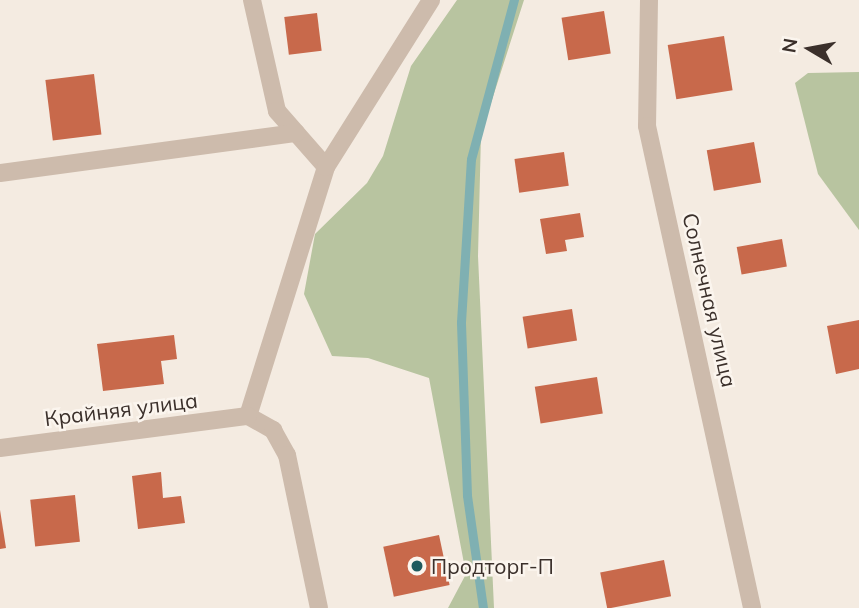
<!DOCTYPE html>
<html>
<head>
<meta charset="utf-8">
<style>
  body { margin:0 }
  #map { position:relative; width:859px; height:608px; overflow:hidden; background:#f4ebe1; font-family:Mulish,sans-serif }
  div>[style] { position:absolute }
  [style*='--x'] { left:calc(var(--x)*1px); top:calc(var(--y)*1px); width:calc(var(--w)*1px); rotate:calc(var(--a)*1deg) }
  .green>* { inset:0; background:#b8c4a0 }
  .stream>* { height:9px; margin:-4.5px; padding:0 4.5px; transform-origin:4.5px; border-radius:4.5px; background:#7fb0b2 }
  .building>* { inset:0; background:#c8694b; transform-origin:0 0 }
  .street>* { height:18px; margin:-9px; padding:0 9px; transform-origin:9px; border-radius:9px; background:#cdbbac }
  .dots>* { width:19px; height:19px; translate:-50% -50%; box-sizing:border-box; border:4px solid #fbf5ee; border-radius:50% }
  span { translate:-50% -50%; white-space:nowrap; text-align:center; line-height:1.15; -webkit-text-stroke:5px #fbf5ee; paint-order:stroke }
  .street-label { font-size:21px; color:#3b302b }
  .poi-label { font-size:21px; color:#3b302b }
  .left { translate:0 -50%; text-align:left }
  .north { position:absolute; left:775px; top:14px; width:70px; height:70px; -webkit-text-stroke:5px #fbf5ee; paint-order:stroke; rotate:280deg; font-size:19px; font-weight:700; line-height:28px; text-align:center; color:#3b302b }
  .north::after { content:''; display:block; margin:auto; width:24px; height:32px; background:#3b302b; clip-path:polygon(50% 0,100% 100%,50% 72%,0 100%) }
</style>
</head>
<body>
<div id="map">
  <div class="green">
    <i style="clip-path:polygon(457px 0,524px 0,481px 134px,478px 256px,494px 608px,448px 608px,466px 574px,429px 378px,368px 358px,332px 356px,304px 294px,315px 234px,367px 183px,383px 156px,411px 66px)"></i>
    <i style="clip-path:polygon(859px 72px,859px 230px,818px 174px,795px 83px,808px 73px)"></i>
  </div>
  <div class="stream">
    <i style="--x:483;--y:608;--w:114;--a:-98.1"></i>
    <i style="--x:467;--y:495;--w:173;--a:-92"></i>
    <i style="--x:461;--y:322;--w:163;--a:-86.5"></i>
    <i style="--x:471;--y:159;--w:165;--a:-74.9"></i>
  </div>
  <div class="building">
    <i style="left:604px;top:11px;width:43px;height:43px;rotate:81deg"></i>
    <i style="left:317px;top:13px;width:38px;height:33px;rotate:83deg"></i>
    <i style="left:724px;top:36px;width:55px;height:57px;rotate:81deg"></i>
    <i style="left:94px;top:74px;width:61px;height:49px;rotate:83deg"></i>
    <i style="left:754px;top:142px;width:41px;height:48px;rotate:80deg"></i>
    <i style="left:564px;top:152px;width:34px;height:50px;rotate:82deg"></i>
    <i style="clip-path:polygon(580px 213px,584px 237px,565px 240px,567px 251px,546px 254px,540px 219px)"></i>
    <i style="left:782px;top:239px;width:28px;height:46px;rotate:80deg"></i>
    <i style="left:572px;top:309px;width:32px;height:50px;rotate:81deg"></i>
    <i style="clip-path:polygon(859px 320px,859px 369px,836px 374px,827px 326px)"></i>
    <i style="clip-path:polygon(174px 335px,177px 359px,161px 361px,164px 384px,103px 391px,97px 344px)"></i>
    <i style="left:597px;top:377px;width:37px;height:63px;rotate:81deg"></i>
    <i style="clip-path:polygon(161px 472px,163px 498px,181px 496px,185px 523px,138px 529px,132px 476px)"></i>
    <i style="left:75px;top:495px;width:47px;height:45px;rotate:84deg"></i>
    <i style="clip-path:polygon(0 510px,6px 548px,0 549px)"></i>
    <i style="left:439px;top:535px;width:51px;height:57px;rotate:78deg"></i>
    <i style="left:664px;top:560px;width:37px;height:65px;rotate:79deg"></i>
  </div>
  <div class="street">
    <i style="--x:252;--y:0;--w:114;--a:77.3"></i>
    <i style="--x:277;--y:111;--w:74;--a:48.8"></i>
    <i style="--x:649;--y:0;--w:126;--a:90.9"></i>
    <i style="--x:647;--y:126;--w:493;--a:77.7"></i>
    <i style="--x:0;--y:173;--w:299;--a:-7.7"></i>
    <i style="--x:248;--y:416;--w:261;--a:-72.6"></i>
    <i style="--x:326;--y:167;--w:197;--a:-57.8"></i>
    <i style="--x:248;--y:416;--w:29;--a:29"></i>
    <i style="--x:273;--y:430;--w:29;--a:61"></i>
    <i style="--x:287;--y:455;--w:156;--a:78.2"></i>
    <i style="--x:0;--y:448;--w:250;--a:-7.4"></i>
  </div>
  <div class="dots">
    <i style="left:417px;top:566px;background:#1f5a5e"></i>
  </div>
  <div class="street-label">
    <span style="left:710px;top:300px;rotate:77deg">Солнечная улица</span>
    <span style="left:121px;top:409px;rotate:-7deg">Крайняя улица</span>
  </div>
  <div class="poi-label">
    <span class="left" style="left:431px;top:566px">Продторг-П</span>
  </div>
  <div class="north">N</div>
</div>
</body>
</html>
